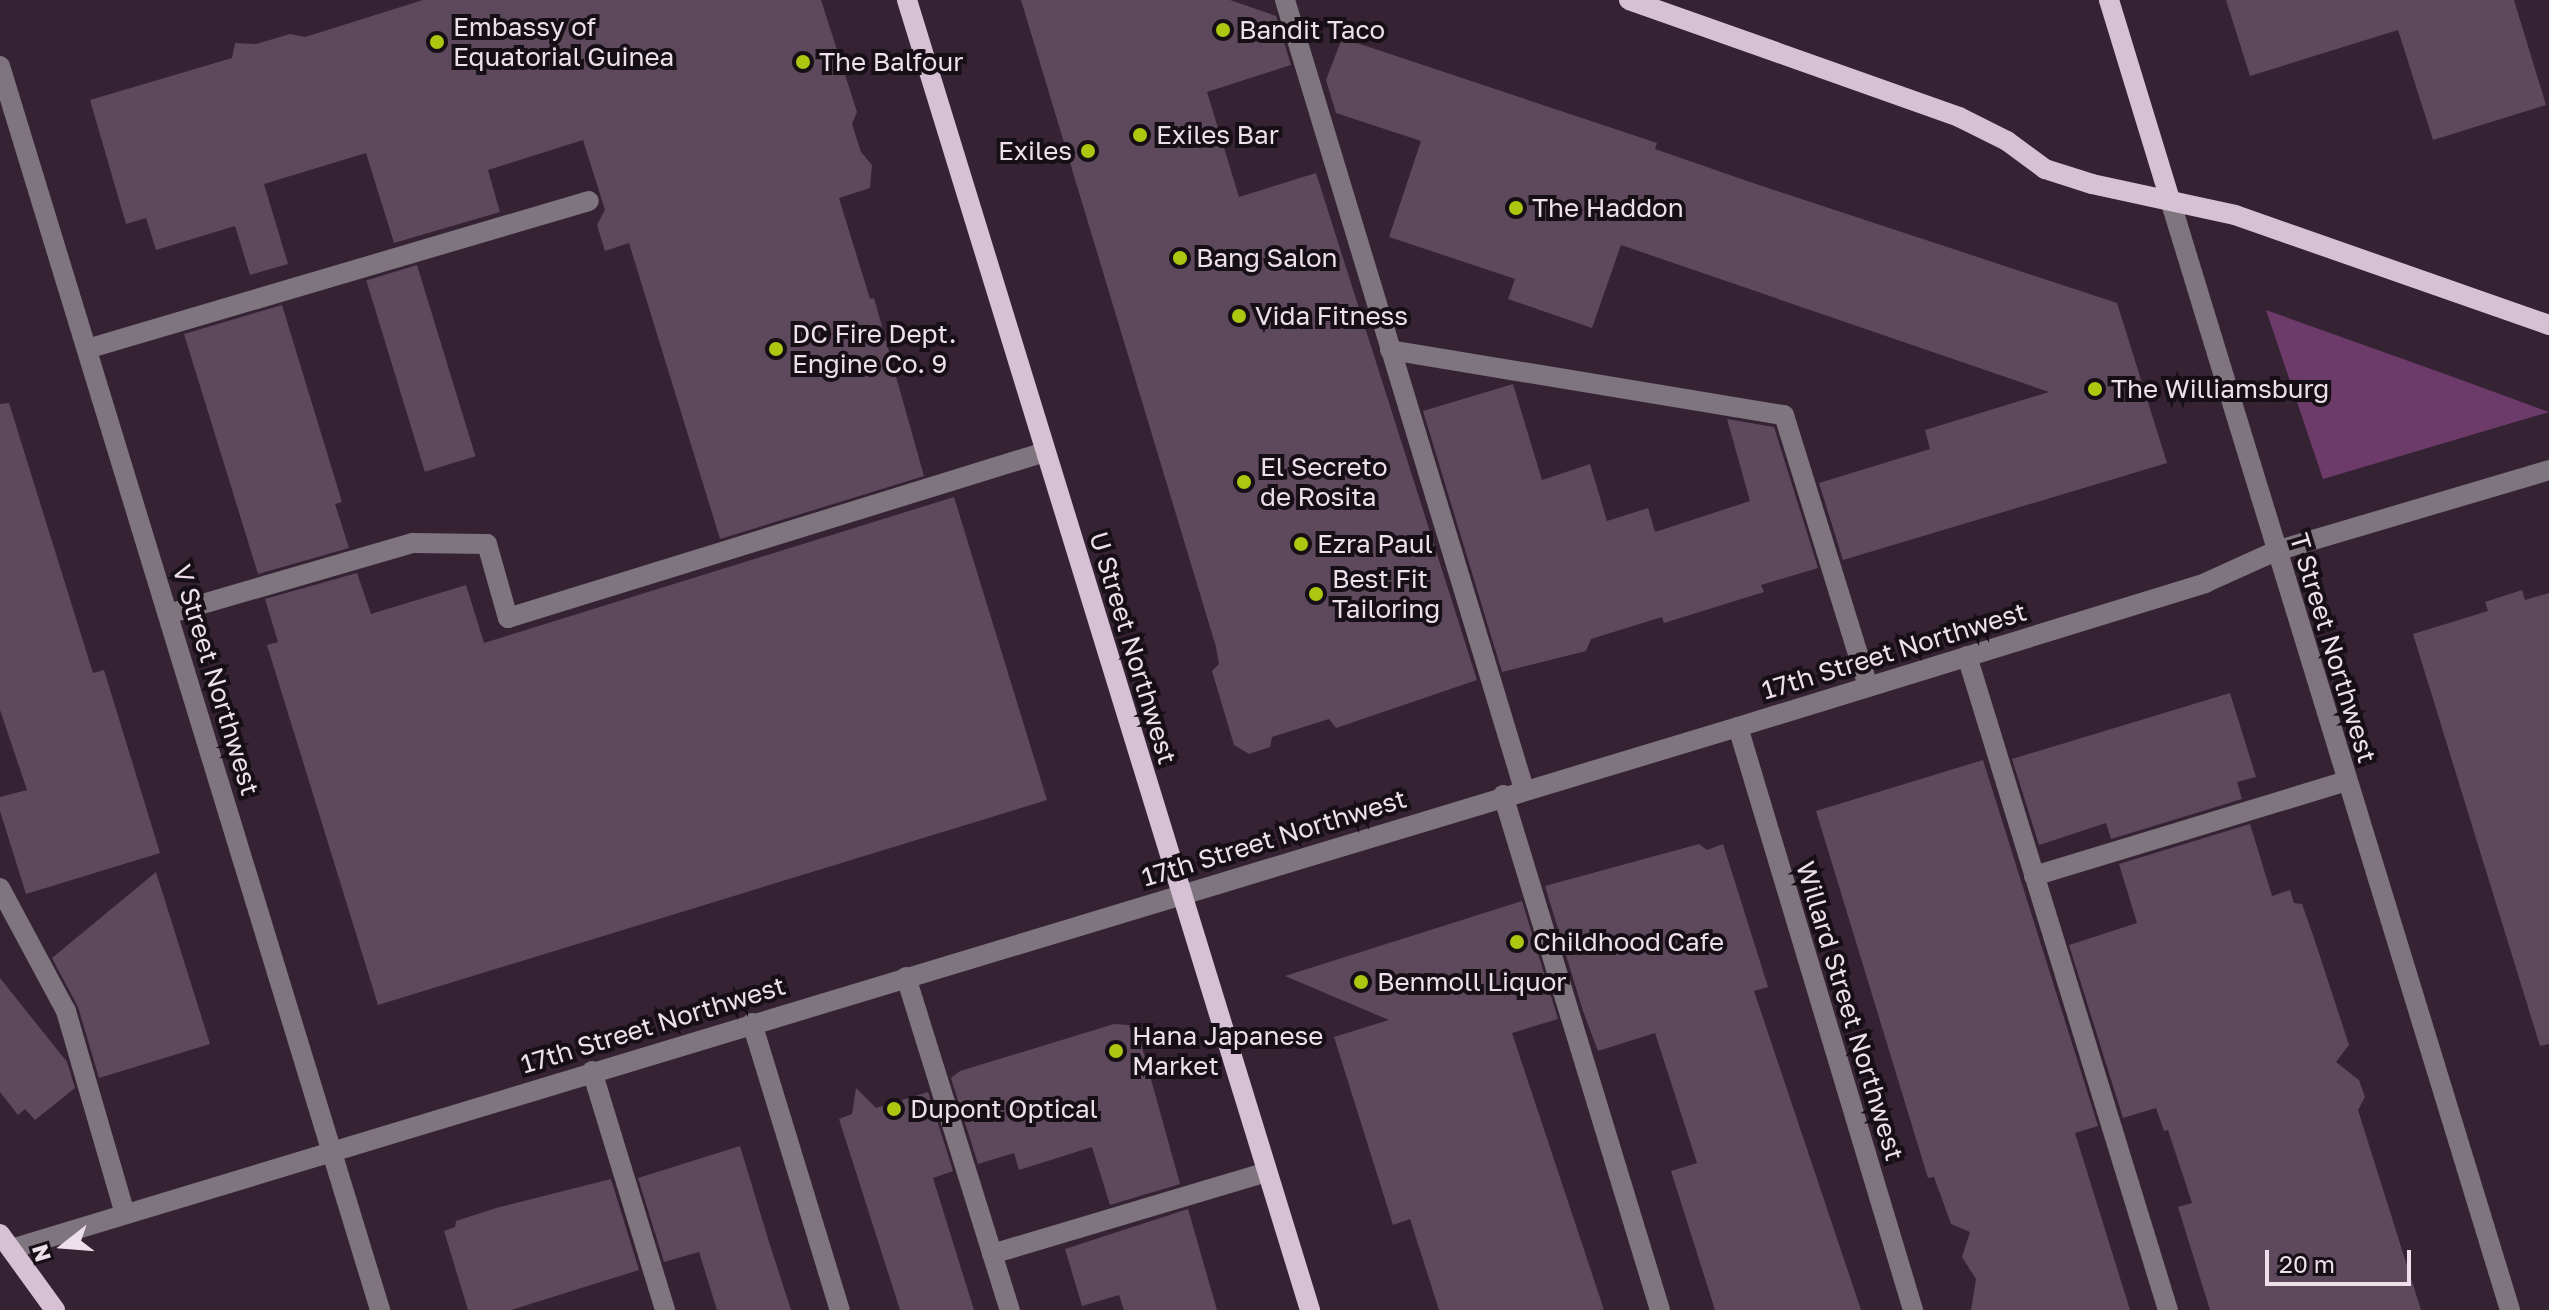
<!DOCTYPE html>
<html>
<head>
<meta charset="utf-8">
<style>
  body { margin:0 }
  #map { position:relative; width:2549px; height:1310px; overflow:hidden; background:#352233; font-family:"Golos Text",sans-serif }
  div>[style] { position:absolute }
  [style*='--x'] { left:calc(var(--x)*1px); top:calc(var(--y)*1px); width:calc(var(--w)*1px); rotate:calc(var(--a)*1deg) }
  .green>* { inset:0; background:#6c3b6a }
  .building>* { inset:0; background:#5e495c; transform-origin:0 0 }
  .minor>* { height:20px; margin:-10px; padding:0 10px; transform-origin:10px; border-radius:10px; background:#7f757e }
  .major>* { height:20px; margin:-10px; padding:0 10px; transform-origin:10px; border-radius:10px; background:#d6c0d4 }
  .dots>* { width:22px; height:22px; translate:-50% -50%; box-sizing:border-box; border:4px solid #170f16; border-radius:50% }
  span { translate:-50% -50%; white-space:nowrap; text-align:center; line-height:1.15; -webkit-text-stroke:8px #170f16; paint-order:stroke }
  .poi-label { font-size:26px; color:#ede0eb }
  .left { translate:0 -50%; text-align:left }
  .right { translate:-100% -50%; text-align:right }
  .street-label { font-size:26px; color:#ede0eb }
  .north { position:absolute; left:24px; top:1206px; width:80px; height:80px; -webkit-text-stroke:6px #170f16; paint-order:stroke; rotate:253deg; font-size:22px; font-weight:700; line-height:32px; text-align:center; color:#ede0eb }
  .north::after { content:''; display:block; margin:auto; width:28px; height:36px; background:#ede0eb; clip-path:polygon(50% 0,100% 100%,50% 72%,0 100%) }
  .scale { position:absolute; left:2265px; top:1250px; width:146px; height:36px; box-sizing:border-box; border:4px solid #ede0eb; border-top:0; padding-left:10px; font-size:24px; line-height:28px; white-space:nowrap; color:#ede0eb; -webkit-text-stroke:6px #170f16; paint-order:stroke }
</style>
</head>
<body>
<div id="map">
  <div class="green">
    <i style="clip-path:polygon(2266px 310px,2445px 374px,2549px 412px,2323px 479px)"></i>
  </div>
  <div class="building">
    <i style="clip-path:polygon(423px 0,821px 0,857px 112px,852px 124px,861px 152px,872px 165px,870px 188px,839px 198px,870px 299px,874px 298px,924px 476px,720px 539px,629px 243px,605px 251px,597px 225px,605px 210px,583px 140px,488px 170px,500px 212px,394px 243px,366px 153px,264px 184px,288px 264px,250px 275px,235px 226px,156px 250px,146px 218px,126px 224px,90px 100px,232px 58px,235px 43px,256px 44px,290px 34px,305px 37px)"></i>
    <i style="clip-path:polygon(1021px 0,1230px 0,1276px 16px,1291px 65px,1207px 92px,1239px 197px,1316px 173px,1477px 680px,1336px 728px,1329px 719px,1272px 737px,1270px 747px,1249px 754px,1234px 745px,1212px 671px,1219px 664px,1216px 647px)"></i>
    <i style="clip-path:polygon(2226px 0,2514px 0,2546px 105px,2433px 140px,2398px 30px,2250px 76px)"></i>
    <i style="clip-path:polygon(1342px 38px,1657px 143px,1655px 149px,1750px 182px,2117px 303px,2167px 463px,1843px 560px,1819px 483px,1930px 449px,1925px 430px,2049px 392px,1621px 245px,1592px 328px,1508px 299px,1515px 279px,1389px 237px,1421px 141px,1336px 113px,1326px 80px)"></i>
    <i style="left:417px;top:265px;width:200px;height:53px;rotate:73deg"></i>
    <i style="clip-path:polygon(282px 305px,342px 502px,335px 504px,349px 548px,258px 574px,184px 334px)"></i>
    <i style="clip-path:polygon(1513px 384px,1542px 480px,1590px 464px,1607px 521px,1648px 508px,1655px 532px,1750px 501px,1727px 419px,1774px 427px,1818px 568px,1761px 585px,1764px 592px,1664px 623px,1662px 617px,1591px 639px,1586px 651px,1502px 672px,1423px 411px)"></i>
    <i style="clip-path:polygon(9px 403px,93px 673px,104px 670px,160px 853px,26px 894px,0 811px,0 797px,27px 790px,0 710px,0 404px)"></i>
    <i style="clip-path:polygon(954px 497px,1047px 800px,378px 1005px,267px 645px,278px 642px,265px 599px,357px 573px,371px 614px,466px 585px,484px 643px)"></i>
    <i style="clip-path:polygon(2522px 590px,2525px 600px,2549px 593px,2549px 1044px,2540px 1046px,2413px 634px,2488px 611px,2485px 602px)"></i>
    <i style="clip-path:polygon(2230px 693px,2256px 777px,2237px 782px,2242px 799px,2111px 839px,2106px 823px,2039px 845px,2012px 759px)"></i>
    <i style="clip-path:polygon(1983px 760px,2098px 1126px,2075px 1133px,2130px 1310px,1971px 1310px,1976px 1279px,1962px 1257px,1970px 1232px,1951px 1224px,1934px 1177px,1928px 1178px,1816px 811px)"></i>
    <i style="clip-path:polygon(2250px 824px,2272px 896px,2290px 890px,2294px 903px,2302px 904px,2314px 938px,2349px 1045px,2336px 1062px,2359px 1080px,2365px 1097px,2358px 1110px,2421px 1310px,2210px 1310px,2178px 1207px,2192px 1203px,2168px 1130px,2164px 1131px,2156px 1108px,2123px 1118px,2069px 945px,2137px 923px,2119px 864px)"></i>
    <i style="clip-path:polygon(1699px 844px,1707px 850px,1723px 844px,1768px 987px,1754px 991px,1861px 1310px,1715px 1310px,1671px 1171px,1697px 1163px,1655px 1033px,1598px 1051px,1583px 1011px,1545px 886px)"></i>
    <i style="clip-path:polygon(156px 872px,210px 1044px,99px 1078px,78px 1007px,52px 958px)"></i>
    <i style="clip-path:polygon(1522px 901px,1558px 1019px,1512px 1033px,1604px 1310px,1439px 1310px,1410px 1219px,1393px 1225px,1334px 1037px,1389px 1020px,1285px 976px)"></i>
    <i style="clip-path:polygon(0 978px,67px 1062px,75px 1088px,35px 1120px,25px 1109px,18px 1115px,0 1092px)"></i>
    <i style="clip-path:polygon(1114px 1024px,1129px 1025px,1133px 1038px,1139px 1036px,1180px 1184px,1110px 1205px,1092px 1147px,1019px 1170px,1014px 1153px,978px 1164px,951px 1078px,960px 1071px)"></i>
    <i style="clip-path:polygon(856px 1088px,876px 1108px,928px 1092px,953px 1171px,933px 1178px,974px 1310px,900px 1310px,839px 1119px,852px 1114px)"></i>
    <i style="clip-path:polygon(740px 1146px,769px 1242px,791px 1310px,717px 1310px,699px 1252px,664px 1262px,638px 1178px)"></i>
    <i style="clip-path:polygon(611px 1179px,639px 1270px,511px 1310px,468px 1310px,444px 1231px,455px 1227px,456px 1221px,496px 1208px)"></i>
    <i style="clip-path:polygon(1188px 1209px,1217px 1310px,1124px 1310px,1119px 1295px,1082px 1306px,1065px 1249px)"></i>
  </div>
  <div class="minor">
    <i style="--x:1285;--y:0;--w:824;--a:73.15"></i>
    <i style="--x:0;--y:66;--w:1301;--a:73.01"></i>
    <i style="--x:2170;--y:200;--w:1161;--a:72.97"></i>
    <i style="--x:87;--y:349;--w:523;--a:-16.43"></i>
    <i style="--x:1390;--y:350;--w:399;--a:9.4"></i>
    <i style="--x:1784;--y:415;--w:284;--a:72.8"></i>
    <i style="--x:168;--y:614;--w:255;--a:-16.2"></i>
    <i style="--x:413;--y:543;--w:74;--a:0.8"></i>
    <i style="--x:487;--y:544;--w:77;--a:74.2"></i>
    <i style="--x:508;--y:618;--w:562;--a:-17.18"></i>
    <i style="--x:1967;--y:656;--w:684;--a:72.92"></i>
    <i style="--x:1738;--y:727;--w:609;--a:73.29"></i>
    <i style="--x:1503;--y:795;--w:538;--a:73.05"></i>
    <i style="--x:2034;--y:876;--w:327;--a:-16.9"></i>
    <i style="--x:0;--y:888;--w:140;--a:61.8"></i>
    <i style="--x:66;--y:1011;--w:211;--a:73.8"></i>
    <i style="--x:906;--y:977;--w:349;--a:72.7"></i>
    <i style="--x:752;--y:1023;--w:300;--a:73"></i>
    <i style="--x:592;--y:1071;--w:250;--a:73"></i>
    <i style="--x:11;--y:1249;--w:1804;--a:-16.82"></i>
    <i style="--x:1738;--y:727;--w:489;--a:-17.1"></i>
    <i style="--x:2205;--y:583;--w:78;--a:-24.3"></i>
    <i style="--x:2276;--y:551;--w:285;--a:-16.5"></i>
    <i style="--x:992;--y:1254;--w:287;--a:-16.6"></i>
  </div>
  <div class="major">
    <i style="--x:907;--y:0;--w:1371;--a:72.9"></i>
    <i style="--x:1629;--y:0;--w:350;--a:19.5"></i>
    <i style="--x:1959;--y:117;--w:54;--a:26.6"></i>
    <i style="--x:2007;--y:141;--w:47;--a:36.4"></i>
    <i style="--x:2045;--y:169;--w:49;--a:17.7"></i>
    <i style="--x:2092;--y:184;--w:146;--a:12.2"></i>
    <i style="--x:2235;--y:215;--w:333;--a:19.3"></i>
    <i style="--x:2109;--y:0;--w:209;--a:73"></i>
    <i style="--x:0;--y:1234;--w:94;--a:54.1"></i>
  </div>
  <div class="dots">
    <i style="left:1223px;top:30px;background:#adc60f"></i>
    <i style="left:437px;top:42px;background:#adc60f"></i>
    <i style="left:803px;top:62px;background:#adc60f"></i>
    <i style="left:1140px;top:135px;background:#adc60f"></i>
    <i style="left:1088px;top:151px;background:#adc60f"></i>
    <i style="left:1516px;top:208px;background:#adc60f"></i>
    <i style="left:1180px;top:258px;background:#adc60f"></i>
    <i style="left:1239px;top:316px;background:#adc60f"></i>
    <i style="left:776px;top:349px;background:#adc60f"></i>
    <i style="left:2095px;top:389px;background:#adc60f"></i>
    <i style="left:1244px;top:482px;background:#adc60f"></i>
    <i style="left:1301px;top:544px;background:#adc60f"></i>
    <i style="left:1316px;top:594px;background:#adc60f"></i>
    <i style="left:1517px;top:942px;background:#adc60f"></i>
    <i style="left:1361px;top:982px;background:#adc60f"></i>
    <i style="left:1116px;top:1051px;background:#adc60f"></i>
    <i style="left:894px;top:1109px;background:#adc60f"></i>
  </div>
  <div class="poi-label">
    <span class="left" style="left:453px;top:42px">Embassy of<br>Equatorial Guinea</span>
    <span class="left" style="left:1239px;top:30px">Bandit Taco</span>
    <span class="left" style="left:819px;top:62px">The Balfour</span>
    <span class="left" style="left:1156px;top:135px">Exiles Bar</span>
    <span class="right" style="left:1072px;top:151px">Exiles</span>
    <span class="left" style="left:1532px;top:208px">The Haddon</span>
    <span class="left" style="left:1196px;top:258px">Bang Salon</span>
    <span class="left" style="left:1255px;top:316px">Vida Fitness</span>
    <span class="left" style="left:792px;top:349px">DC Fire Dept.<br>Engine Co. 9</span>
    <span class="left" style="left:2111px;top:389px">The Williamsburg</span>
    <span class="left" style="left:1260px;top:482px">El Secreto<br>de Rosita</span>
    <span class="left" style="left:1317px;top:544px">Ezra Paul</span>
    <span class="left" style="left:1332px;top:594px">Best Fit<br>Tailoring</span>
    <span class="left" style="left:1533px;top:942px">Childhood Cafe</span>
    <span class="left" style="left:1377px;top:982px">Benmoll Liquor</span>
    <span class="left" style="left:1132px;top:1051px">Hana Japanese<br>Market</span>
    <span class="left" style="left:910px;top:1109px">Dupont Optical</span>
  </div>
  <div class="street-label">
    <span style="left:1133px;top:648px;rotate:73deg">U Street Northwest</span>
    <span style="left:2333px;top:648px;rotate:73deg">T Street Northwest</span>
    <span style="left:1894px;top:651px;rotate:-17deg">17th Street Northwest</span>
    <span style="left:216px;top:680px;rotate:73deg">V Street Northwest</span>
    <span style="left:1274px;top:838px;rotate:-17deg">17th Street Northwest</span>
    <span style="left:1850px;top:1011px;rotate:73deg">Willard Street Northwest</span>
    <span style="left:653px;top:1025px;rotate:-17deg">17th Street Northwest</span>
  </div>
  <div class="north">N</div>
  <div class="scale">20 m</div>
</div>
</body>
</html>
